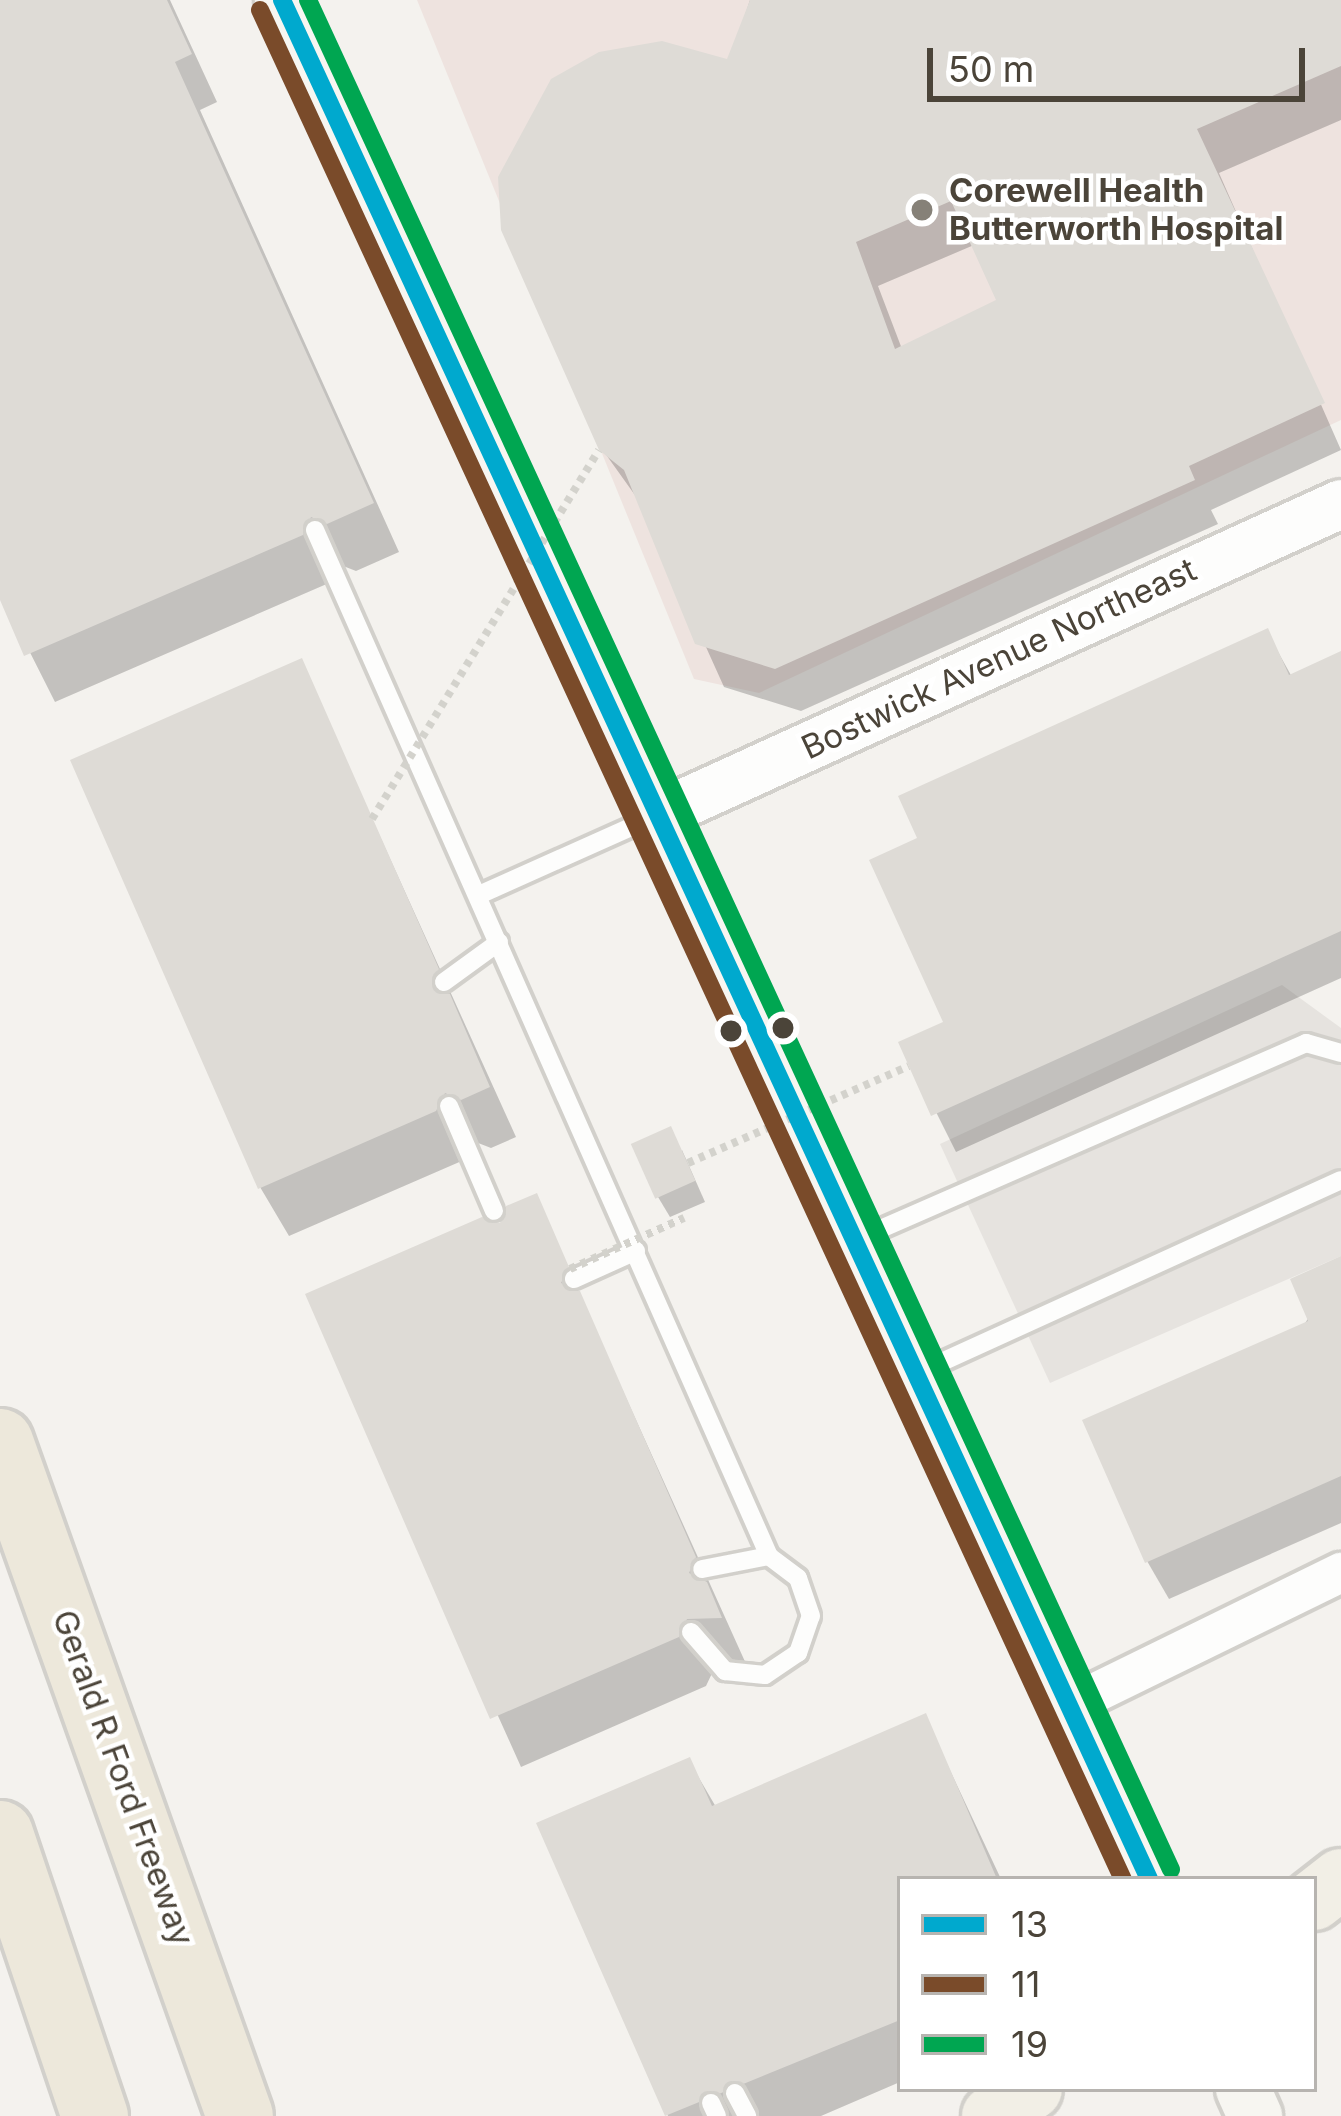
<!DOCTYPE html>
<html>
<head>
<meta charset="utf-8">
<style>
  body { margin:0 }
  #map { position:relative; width:1341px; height:2116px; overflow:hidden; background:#f4f2ee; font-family:Inter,sans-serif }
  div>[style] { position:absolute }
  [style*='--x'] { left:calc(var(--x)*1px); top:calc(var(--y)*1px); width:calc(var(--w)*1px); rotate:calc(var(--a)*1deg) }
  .medical>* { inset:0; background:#eee3df }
  .parking>* { inset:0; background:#e6e3df }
  .shadow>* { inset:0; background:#0003 }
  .building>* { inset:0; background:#dedbd6; transform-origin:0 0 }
  .roads { filter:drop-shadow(3px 0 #d2d0cb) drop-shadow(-3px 0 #d2d0cb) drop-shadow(0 3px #d2d0cb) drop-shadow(0 -3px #d2d0cb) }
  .service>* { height:18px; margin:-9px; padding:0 9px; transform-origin:9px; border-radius:9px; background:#fdfdfc }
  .minor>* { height:39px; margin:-19.5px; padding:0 19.5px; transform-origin:19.5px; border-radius:19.5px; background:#fdfdfc }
  .tertiary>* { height:48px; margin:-24px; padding:0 24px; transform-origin:24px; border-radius:24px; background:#fdfdfc }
  .secondary>* { height:54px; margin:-27px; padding:0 27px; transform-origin:27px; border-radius:27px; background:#f7f6f1 }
  .primary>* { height:60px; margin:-30px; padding:0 30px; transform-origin:30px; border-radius:30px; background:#f2efe6 }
  .motorway>* { height:66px; margin:-33px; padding:0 33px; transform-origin:33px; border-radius:33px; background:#ede8db }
  .path-bridge>* { height:8px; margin-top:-4px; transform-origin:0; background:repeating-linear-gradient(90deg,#d3d2cc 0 6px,transparent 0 12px) }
  .bus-1>* { height:18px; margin:-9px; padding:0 9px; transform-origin:9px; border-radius:9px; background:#00a9ce }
  .bus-2>* { height:18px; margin:-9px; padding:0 9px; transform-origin:9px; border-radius:9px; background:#7a4b2a }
  .bus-3>* { height:18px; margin:-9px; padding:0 9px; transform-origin:9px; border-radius:9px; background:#00a651 }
  .dots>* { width:33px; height:33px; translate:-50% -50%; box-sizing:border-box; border:6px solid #fff; border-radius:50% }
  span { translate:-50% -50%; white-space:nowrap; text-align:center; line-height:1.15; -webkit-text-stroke:9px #fff; paint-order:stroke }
  .poi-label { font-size:33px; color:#4b4439; font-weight:700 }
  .left { translate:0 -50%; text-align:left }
  .street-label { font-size:33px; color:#4b4439 }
  .legend { position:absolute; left:897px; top:1876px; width:420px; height:216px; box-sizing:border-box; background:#fff; border:3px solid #b7b4b0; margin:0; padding:15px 21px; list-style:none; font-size:36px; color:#4b4439 }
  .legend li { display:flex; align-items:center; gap:24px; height:60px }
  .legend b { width:60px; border:3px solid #b7b4b0 }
  .scale { position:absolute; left:927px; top:48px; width:378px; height:54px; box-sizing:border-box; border:6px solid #4b4439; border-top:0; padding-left:15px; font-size:36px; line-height:42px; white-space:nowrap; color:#4b4439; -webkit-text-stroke:9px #fff; paint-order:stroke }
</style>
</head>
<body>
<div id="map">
  <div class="medical">
    <i style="clip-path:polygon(417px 0,1341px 0,1341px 420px,759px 693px,694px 679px)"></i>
  </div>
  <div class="parking">
    <i style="clip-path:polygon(1282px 985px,1341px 1028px,1341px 1256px,1050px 1383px,940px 1144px)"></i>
  </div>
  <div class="shadow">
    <i style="clip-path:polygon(0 0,170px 0,217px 102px,200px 110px,399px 552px,356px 571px,338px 564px,329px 583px,55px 702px,0 593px)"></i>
    <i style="clip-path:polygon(evenodd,750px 0,1341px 0,1341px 120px,1219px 173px,1341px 450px,1211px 510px,1218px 524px,801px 711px,724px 687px,642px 505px,602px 449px,750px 0,974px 245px,1000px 302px,902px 349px,878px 286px,974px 245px)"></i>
    <i style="clip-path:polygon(1267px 632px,1292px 677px,1341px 654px,1341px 978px,956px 1152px,902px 1044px,947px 1024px,921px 839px)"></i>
    <i style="clip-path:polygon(301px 662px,516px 1137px,491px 1148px,473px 1141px,464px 1160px,289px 1236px,260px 1187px)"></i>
    <i style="clip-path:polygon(682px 1150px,705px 1202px,670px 1217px,658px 1197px)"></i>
    <i style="clip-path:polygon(535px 1196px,747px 1666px,715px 1667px,706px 1686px,521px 1767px,309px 1296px,502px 1227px)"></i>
    <i style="clip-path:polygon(1341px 1269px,1341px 1523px,1169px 1599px,1147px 1561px)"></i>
    <i style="clip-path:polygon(925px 1717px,1001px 1879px,900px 1879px,900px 2082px,821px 2116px,668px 2116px,540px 1825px,689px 1761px,716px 1807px)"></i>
  </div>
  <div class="building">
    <i style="clip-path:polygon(0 0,167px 0,192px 54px,175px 62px,374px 503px,327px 524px,311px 517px,303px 535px,24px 656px,0 600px)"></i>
    <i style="clip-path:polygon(evenodd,750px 0,1341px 0,1341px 66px,1197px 129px,1325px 403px,1189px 466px,1195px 480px,775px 669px,695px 644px,624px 470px,599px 450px,501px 230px,498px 177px,551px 79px,599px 52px,662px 41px,727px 59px,750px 0,951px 201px,996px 300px,895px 349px,856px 242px,951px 201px)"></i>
    <i style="clip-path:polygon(1268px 628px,1289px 675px,1341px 651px,1341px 931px,931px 1116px,898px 1042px,943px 1022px,869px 860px,917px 838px,898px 796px)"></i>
    <i style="clip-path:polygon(302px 658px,439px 969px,433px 989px,450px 994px,490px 1087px,461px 1100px,445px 1093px,436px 1111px,258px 1189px,70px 760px)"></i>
    <i style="left:671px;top:1126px;width:60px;height:44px;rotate:66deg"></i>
    <i style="clip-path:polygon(537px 1193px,569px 1267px,561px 1283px,580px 1291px,696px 1557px,689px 1573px,707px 1582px,722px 1618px,687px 1619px,679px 1637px,490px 1719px,305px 1294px,482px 1217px,500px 1223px,506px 1206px)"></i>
    <i style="clip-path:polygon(1341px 1256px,1341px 1476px,1145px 1563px,1082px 1420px,1308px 1321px,1290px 1279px)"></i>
    <i style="clip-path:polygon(926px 1713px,997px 1879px,900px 1879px,900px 2020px,665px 2116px,536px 1823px,690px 1757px,712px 1806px)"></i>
  </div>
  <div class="roads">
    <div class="service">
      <i style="--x:315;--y:530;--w:1122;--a:66.13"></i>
      <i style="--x:479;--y:895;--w:191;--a:-24.1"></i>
      <i style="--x:444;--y:982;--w:68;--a:-36"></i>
      <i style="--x:449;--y:1106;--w:114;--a:66.8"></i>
      <i style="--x:860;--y:1238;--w:487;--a:-23.6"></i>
      <i style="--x:1306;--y:1043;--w:36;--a:16"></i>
      <i style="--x:574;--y:1279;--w:68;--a:-24.3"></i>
      <i style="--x:922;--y:1371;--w:460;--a:-24.5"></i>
      <i style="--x:691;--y:1632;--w:52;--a:48.9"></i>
      <i style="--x:725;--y:1671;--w:40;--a:5.7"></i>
      <i style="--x:765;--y:1675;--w:40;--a:-34"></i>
      <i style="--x:798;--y:1653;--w:39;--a:-71"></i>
      <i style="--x:811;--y:1616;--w:40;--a:-108.9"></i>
      <i style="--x:798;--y:1578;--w:36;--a:-143"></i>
      <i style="--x:769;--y:1556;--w:68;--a:169"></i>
      <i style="--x:735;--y:2093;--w:26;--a:62"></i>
      <i style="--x:711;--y:2103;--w:14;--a:65"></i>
    </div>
    <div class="minor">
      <i style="--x:1069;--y:1705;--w:303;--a:-26.1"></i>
    </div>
    <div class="tertiary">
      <i style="--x:658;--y:815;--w:750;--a:-24.48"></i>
    </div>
    <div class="secondary">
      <i style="--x:282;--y:0;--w:2069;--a:65.23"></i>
      <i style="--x:1243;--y:2089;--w:30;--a:66"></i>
    </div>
    <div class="primary">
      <i style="--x:1314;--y:1900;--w:34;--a:-38"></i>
      <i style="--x:992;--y:2116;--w:48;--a:-34"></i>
    </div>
    <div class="motorway">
      <i style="--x:0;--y:1442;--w:715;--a:70.4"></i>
      <i style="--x:0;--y:1834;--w:298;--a:71.4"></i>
    </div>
  </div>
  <div class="path-bridge">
    <i style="--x:372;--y:819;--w:433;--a:-58.4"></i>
    <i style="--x:688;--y:1163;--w:241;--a:-23.7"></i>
    <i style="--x:570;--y:1269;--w:125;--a:-24.1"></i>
  </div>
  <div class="bus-1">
    <i style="--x:282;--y:0;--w:2069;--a:65.23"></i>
  </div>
  <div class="bus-2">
    <i style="--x:260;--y:10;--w:2059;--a:65.22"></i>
  </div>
  <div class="bus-3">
    <i style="--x:308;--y:0;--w:2059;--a:65.22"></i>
  </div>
  <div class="dots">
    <i style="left:922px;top:210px;background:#868178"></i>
    <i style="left:783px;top:1028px;background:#4b4439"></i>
    <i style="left:731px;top:1031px;background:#4b4439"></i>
  </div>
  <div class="poi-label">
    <span class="left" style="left:949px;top:210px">Corewell Health<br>Butterworth Hospital</span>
  </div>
  <div class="street-label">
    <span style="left:999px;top:659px;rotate:-25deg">Bostwick Avenue Northeast</span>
    <span style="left:123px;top:1778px;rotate:70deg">Gerald R Ford Freeway</span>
  </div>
  <ul class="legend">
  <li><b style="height:15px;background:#00a9ce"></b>13</li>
  <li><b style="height:15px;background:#7a4b2a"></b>11</li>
  <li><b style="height:15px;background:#00a651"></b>19</li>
  </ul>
  <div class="scale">50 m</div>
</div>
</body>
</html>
